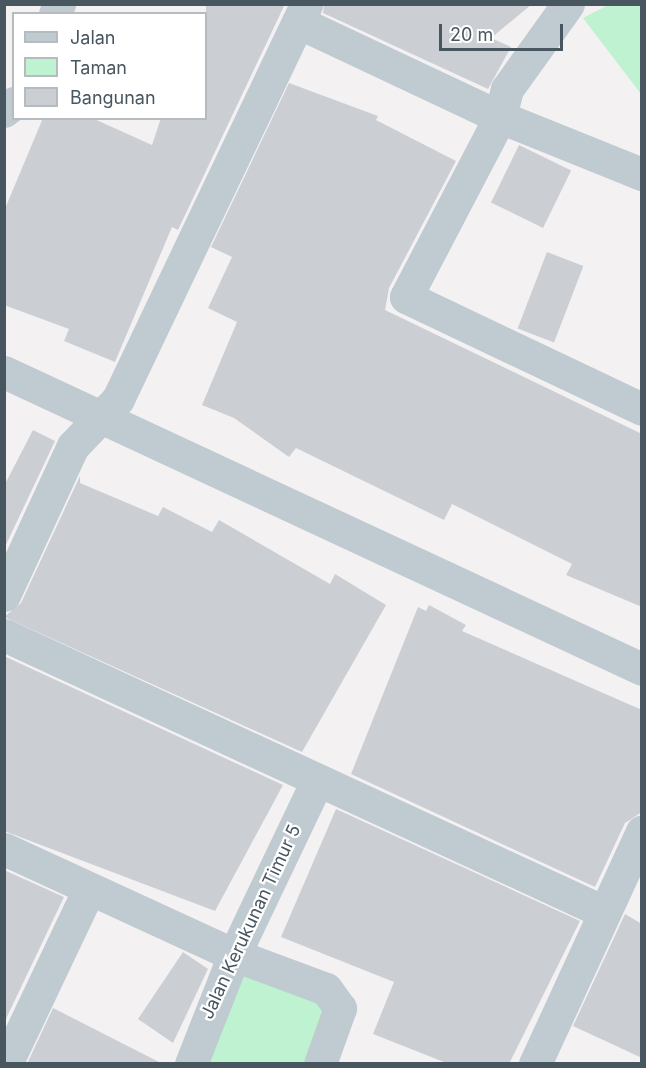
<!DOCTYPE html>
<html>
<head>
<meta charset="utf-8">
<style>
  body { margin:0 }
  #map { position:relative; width:646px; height:1068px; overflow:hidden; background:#f4f1f2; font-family:Inter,sans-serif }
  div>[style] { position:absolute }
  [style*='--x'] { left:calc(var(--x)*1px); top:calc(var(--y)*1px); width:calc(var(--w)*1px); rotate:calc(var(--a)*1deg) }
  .green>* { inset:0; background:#bff2d0 }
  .building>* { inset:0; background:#cbcfd4; transform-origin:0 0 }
  .street>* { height:33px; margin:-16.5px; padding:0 16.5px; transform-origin:16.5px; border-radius:16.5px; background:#bfcad1 }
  span { translate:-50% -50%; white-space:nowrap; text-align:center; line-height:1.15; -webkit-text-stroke:4.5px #fff; paint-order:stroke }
  .street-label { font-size:18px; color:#485660 }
  .frame { position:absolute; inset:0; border:6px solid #485660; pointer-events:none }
  .legend { position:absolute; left:12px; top:12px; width:195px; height:108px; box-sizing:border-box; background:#fff; border:2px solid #b6bbbf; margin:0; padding:8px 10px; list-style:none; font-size:18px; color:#485660 }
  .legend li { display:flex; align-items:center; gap:12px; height:30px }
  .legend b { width:30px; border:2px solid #b6bbbf }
  .scale { position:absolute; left:439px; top:24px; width:124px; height:27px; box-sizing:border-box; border:3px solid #485660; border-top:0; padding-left:8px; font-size:18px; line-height:21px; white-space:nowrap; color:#485660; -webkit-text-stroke:4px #fff; paint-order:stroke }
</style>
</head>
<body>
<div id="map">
  <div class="green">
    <i style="clip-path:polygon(610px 4px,641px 5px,641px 94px,583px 18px)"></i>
    <i style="clip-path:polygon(237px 966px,329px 1002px,309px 1063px,199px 1064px)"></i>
  </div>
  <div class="building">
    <i style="clip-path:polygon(206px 4px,285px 4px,178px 230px,172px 227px,115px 362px,64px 341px,69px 329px,4px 305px,4px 211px,43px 118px,92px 118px,152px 145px,161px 118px,206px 118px)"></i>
    <i style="clip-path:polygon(324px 4px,532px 4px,491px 38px,511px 47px,488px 89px,323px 13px)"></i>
    <i style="clip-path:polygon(289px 83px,378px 116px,376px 120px,456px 161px,389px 288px,385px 310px,642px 434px,642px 607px,566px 575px,572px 564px,452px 504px,444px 520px,296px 448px,289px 457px,234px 418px,202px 405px,237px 322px,208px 308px,232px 257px,211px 247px)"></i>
    <i style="left:519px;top:145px;width:58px;height:64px;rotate:26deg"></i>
    <i style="left:547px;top:252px;width:39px;height:82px;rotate:21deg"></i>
    <i style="clip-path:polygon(33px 430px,55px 441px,4px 549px,4px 486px)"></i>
    <i style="clip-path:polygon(80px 476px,80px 483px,158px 516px,163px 507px,212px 532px,219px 520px,330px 584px,335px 574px,386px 605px,302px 752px,4px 617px,21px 603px)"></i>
    <i style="clip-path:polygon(429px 605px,466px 625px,462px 631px,642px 710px,642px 812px,625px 823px,595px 887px,351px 774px,418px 607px,426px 611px)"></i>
    <i style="clip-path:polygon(4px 656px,283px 785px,215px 911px,4px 831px)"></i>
    <i style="clip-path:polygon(336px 809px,580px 921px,509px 1064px,449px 1064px,373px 1034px,394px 982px,281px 937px)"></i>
    <i style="clip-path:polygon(4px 870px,64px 897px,4px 1023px)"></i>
    <i style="clip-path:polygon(625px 914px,642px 924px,642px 1058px,573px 1026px)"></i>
    <i style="clip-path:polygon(183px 952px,208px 969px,173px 1043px,138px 1019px)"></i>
    <i style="clip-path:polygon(53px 1008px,163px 1064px,27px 1064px)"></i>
  </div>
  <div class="street">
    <i style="--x:568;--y:4;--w:105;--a:125.7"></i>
    <i style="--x:507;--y:89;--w:29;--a:104"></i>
    <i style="--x:500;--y:117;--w:153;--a:21.9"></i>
    <i style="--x:55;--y:14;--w:11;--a:-68"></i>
    <i style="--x:298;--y:22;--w:223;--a:25.2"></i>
    <i style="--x:500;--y:117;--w:203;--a:117.6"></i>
    <i style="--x:406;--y:297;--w:261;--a:25.4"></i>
    <i style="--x:4;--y:111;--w:13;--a:-39"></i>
    <i style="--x:4;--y:372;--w:704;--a:24.96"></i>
    <i style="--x:4;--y:595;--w:164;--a:-65.2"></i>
    <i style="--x:73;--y:446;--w:65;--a:-46.2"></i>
    <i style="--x:118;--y:399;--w:437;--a:-64.5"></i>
    <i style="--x:4;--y:635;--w:659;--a:24.78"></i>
    <i style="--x:4;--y:849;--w:253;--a:24.7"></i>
    <i style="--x:234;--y:955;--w:98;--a:20.3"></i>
    <i style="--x:326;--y:989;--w:24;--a:54"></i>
    <i style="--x:340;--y:1008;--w:59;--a:109.7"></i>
    <i style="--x:6;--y:1064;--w:191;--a:-64.6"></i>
    <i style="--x:191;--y:1064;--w:117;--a:-68.5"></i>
    <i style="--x:234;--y:955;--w:191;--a:-64.5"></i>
    <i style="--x:535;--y:1064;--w:256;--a:-65.3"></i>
  </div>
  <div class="street-label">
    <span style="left:251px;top:922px;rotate:-65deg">Jalan Kerukunan Timur 5</span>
  </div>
  <div class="frame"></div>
  <ul class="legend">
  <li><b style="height:8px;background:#bfcad1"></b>Jalan</li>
  <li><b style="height:16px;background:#bff2d0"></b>Taman</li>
  <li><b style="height:16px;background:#cbcfd4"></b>Bangunan</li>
  </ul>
  <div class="scale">20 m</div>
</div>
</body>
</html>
